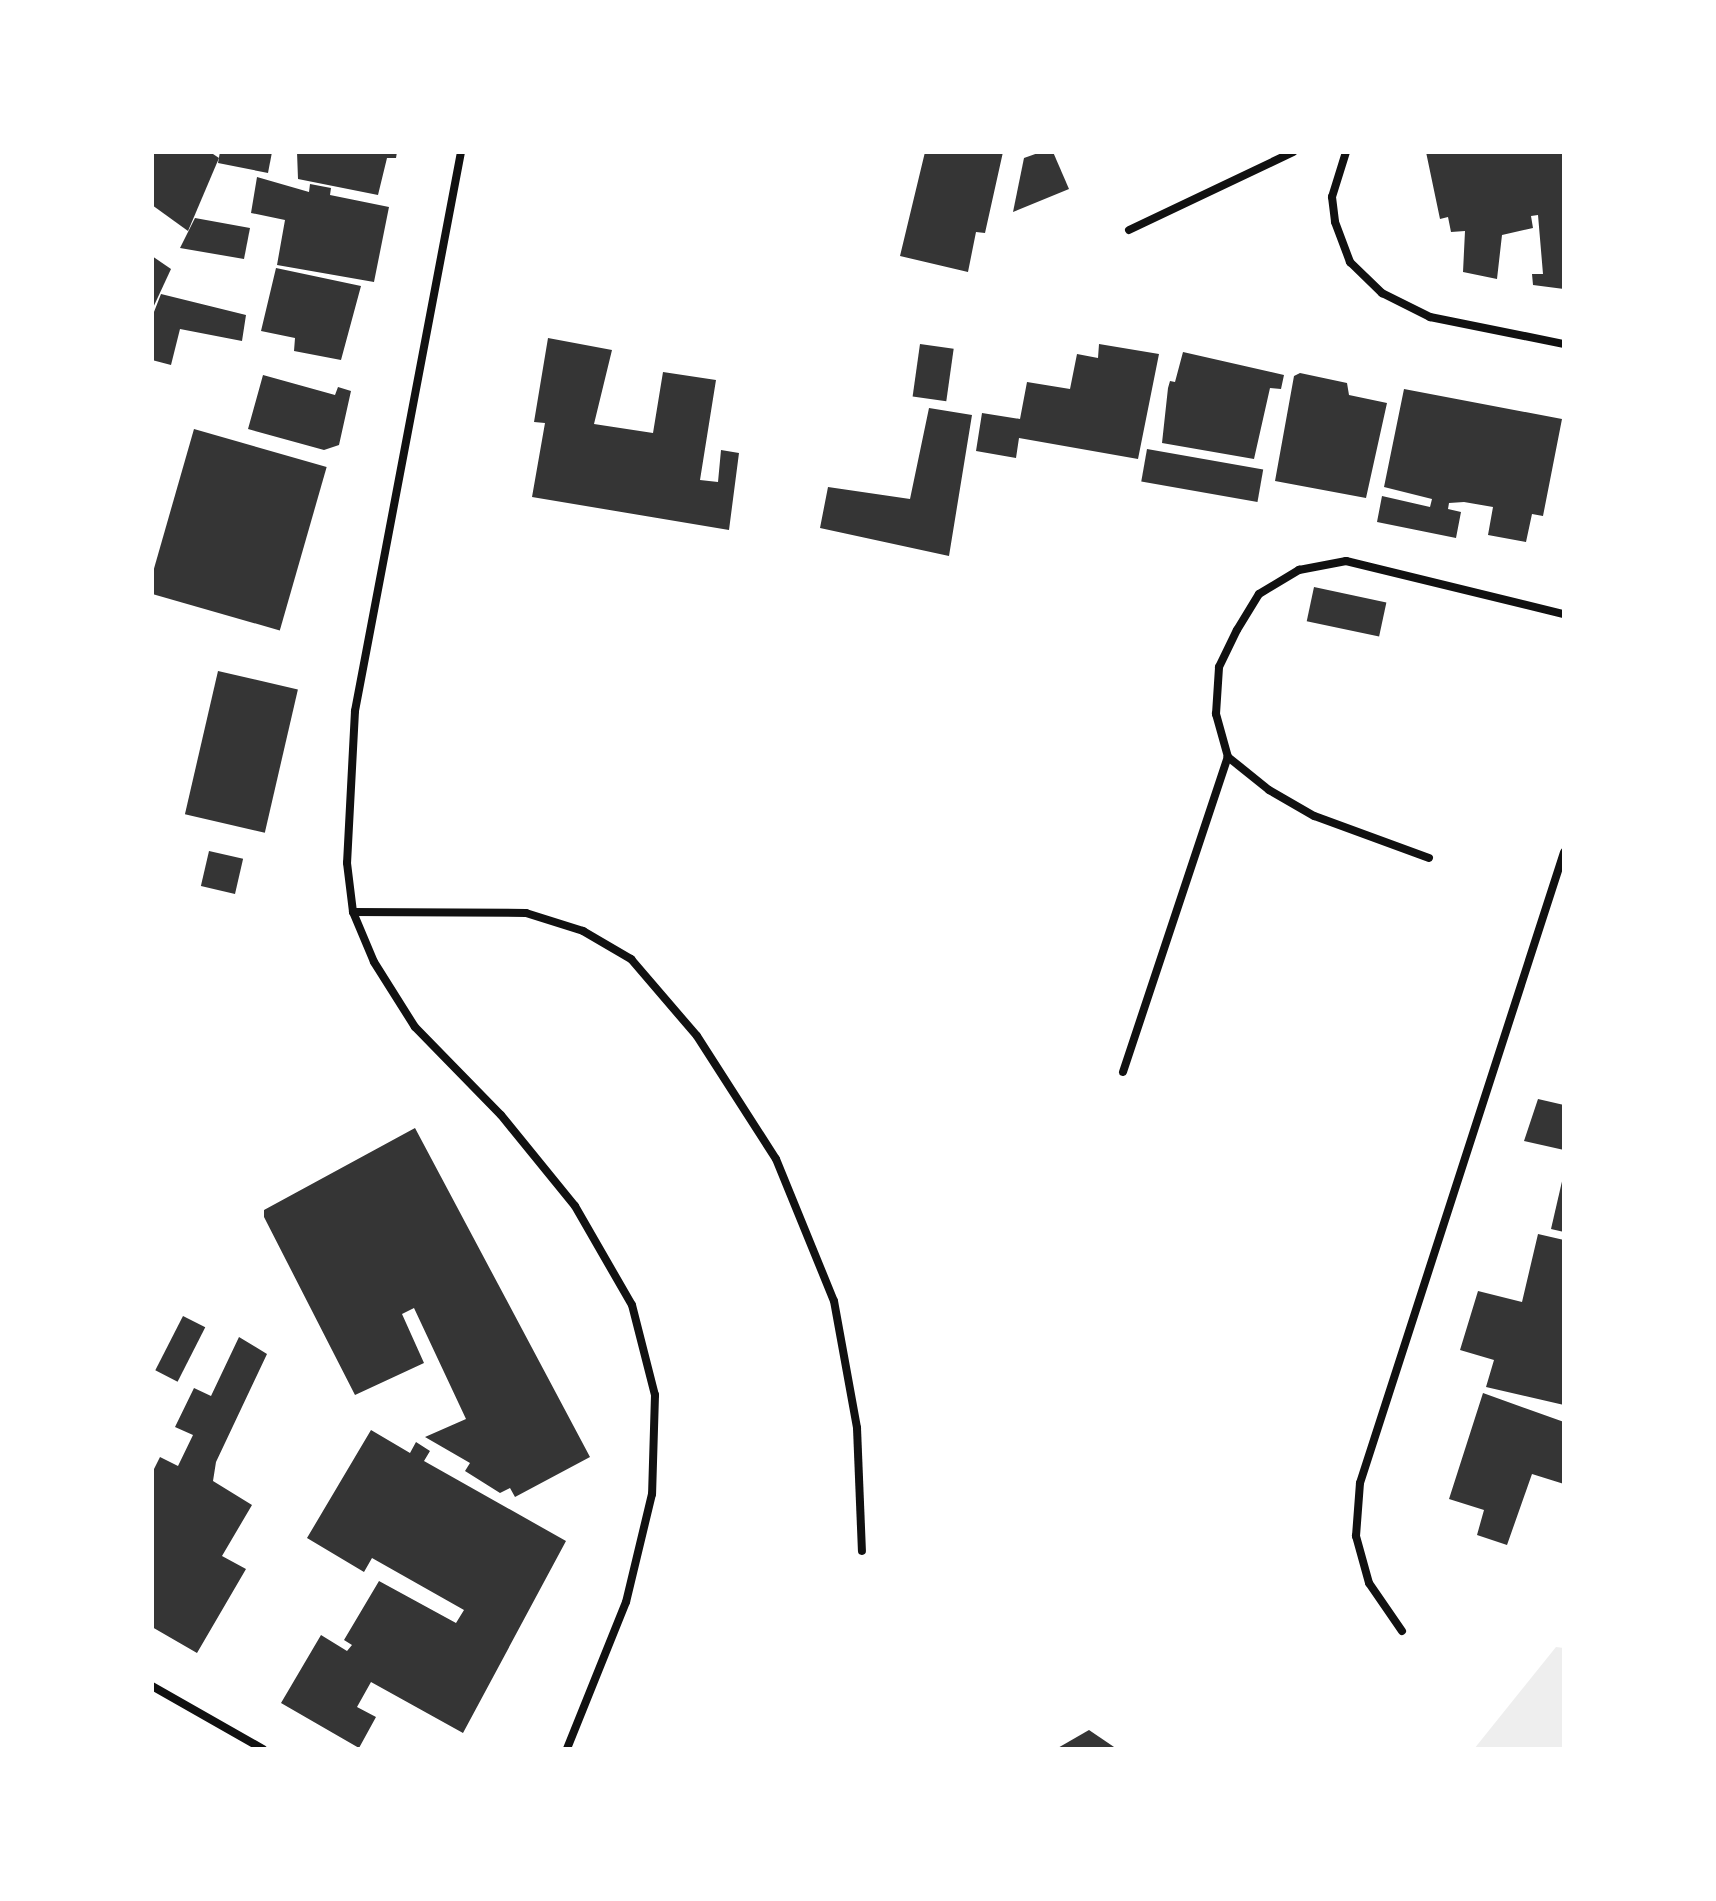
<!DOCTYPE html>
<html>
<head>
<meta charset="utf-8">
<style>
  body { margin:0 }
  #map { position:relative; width:1716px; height:1901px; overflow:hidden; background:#fff; font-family:"Golos Text",sans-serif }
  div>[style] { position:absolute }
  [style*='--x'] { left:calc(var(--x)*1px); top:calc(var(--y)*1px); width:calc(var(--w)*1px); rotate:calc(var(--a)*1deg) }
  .green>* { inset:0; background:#eee }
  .building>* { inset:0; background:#353535; transform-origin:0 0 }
  .minor>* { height:8px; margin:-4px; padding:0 4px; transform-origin:4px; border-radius:4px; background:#111 }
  span { translate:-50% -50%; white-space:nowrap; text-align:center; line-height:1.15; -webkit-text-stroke:6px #fff; paint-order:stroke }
  .frame { position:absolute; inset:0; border:154px solid #fff; pointer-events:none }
</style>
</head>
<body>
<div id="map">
  <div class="green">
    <i style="clip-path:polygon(1556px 1647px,1564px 1648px,1564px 1749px,1474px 1749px)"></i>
  </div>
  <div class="building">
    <i style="clip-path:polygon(152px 152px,210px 152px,219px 158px,188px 231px,152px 205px)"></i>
    <i style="clip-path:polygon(220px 152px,272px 152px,268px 173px,218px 163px)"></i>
    <i style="clip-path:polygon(297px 152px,397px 152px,396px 158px,387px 158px,378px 195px,298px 179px)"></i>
    <i style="clip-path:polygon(925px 152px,1003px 152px,985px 233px,976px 232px,968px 272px,900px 256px)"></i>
    <i style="clip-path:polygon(1041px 152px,1053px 152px,1069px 189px,1013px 212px,1024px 158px)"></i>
    <i style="clip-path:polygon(1426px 152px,1564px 152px,1564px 289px,1533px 285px,1532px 274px,1543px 274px,1538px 215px,1531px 216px,1533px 228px,1502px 235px,1497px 279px,1463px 272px,1465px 231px,1451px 232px,1448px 217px,1440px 219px)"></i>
    <i style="clip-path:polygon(257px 177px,309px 192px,310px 184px,331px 188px,330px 195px,389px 207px,374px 282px,277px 265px,285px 220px,251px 213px)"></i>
    <i style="clip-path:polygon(195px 218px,250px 228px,244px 259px,180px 248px)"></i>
    <i style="clip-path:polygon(152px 256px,171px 269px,152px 310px)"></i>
    <i style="clip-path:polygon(276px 268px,361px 286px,341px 360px,294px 351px,295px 338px,261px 331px)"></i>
    <i style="clip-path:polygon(161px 294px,246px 315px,242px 341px,180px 329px,171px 365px,152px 360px,152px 317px)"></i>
    <i style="clip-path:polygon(548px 338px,612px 350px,594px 424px,653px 433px,663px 372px,716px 380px,700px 480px,718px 482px,721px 450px,739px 453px,729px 530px,532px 497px,545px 423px,534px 422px)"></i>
    <i style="left:920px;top:344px;width:34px;height:53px;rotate:8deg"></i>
    <i style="clip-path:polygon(1099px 344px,1159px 354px,1138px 459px,1019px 438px,1016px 458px,976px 451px,982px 413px,1020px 419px,1027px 382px,1070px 389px,1077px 354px,1098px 358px)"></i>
    <i style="clip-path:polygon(1183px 352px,1284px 375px,1281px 389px,1270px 388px,1254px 459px,1162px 443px,1168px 388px,1170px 381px,1175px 382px)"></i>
    <i style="clip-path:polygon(1300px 373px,1347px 383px,1349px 395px,1387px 403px,1366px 498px,1275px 481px,1294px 376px)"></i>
    <i style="clip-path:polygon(263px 375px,335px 395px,338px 387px,351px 391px,339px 445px,324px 450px,248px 429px)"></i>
    <i style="clip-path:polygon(1404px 389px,1562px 419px,1543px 516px,1532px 514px,1526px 542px,1488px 535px,1493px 507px,1464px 502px,1449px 503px,1448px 509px,1461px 512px,1456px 538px,1377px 522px,1382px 496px,1430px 507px,1432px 499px,1384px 487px)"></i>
    <i style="clip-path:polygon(929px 408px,972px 415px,949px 556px,820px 528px,828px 487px,910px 499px)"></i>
    <i style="left:194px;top:429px;width:138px;height:170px;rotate:16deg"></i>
    <i style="left:1147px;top:449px;width:118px;height:33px;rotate:10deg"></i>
    <i style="left:1314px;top:587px;width:74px;height:35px;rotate:12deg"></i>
    <i style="left:218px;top:671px;width:82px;height:147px;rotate:13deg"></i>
    <i style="left:209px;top:851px;width:35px;height:36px;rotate:13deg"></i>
    <i style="clip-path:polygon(1538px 1099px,1564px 1105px,1564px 1150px,1524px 1141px)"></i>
    <i style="clip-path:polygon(415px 1128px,590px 1457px,515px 1497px,510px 1488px,500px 1493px,465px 1471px,470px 1463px,425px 1437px,466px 1419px,414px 1308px,402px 1314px,424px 1363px,355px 1395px,264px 1217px,264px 1210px)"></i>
    <i style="clip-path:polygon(1563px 1177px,1564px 1178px,1564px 1232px,1551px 1229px)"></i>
    <i style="clip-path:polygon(1538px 1234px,1564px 1240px,1564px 1405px,1486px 1387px,1494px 1360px,1460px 1350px,1478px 1291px,1522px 1302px)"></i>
    <i style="left:183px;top:1316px;width:25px;height:61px;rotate:27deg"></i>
    <i style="clip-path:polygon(239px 1337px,267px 1354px,216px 1462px,213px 1481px,252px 1505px,222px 1556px,246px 1569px,197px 1653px,152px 1627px,152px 1473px,160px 1457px,178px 1466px,193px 1435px,175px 1427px,194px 1388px,211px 1396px)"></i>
    <i style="clip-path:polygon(1483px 1393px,1564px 1422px,1564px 1484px,1532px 1474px,1507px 1545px,1477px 1535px,1484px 1510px,1449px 1499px)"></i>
    <i style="clip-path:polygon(371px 1430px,410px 1453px,416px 1442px,430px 1451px,424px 1461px,566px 1541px,463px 1733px,371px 1682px,357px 1707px,376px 1717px,359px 1748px,281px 1703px,321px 1635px,347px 1651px,352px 1645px,344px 1640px,379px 1581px,456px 1623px,464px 1610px,372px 1558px,364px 1572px,307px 1538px)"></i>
    <i style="clip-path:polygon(1089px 1730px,1117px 1749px,1056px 1749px)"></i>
  </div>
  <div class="minor">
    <i style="--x:461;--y:152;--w:569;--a:100.74"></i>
    <i style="--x:355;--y:711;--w:152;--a:93"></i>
    <i style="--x:347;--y:863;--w:49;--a:83"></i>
    <i style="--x:353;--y:912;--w:54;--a:67.2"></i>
    <i style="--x:374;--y:962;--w:77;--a:57.8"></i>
    <i style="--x:415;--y:1027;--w:123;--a:45.7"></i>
    <i style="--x:501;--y:1115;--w:117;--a:50.9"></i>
    <i style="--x:575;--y:1206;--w:114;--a:60.1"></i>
    <i style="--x:632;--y:1305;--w:93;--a:75.7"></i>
    <i style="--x:655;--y:1395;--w:99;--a:91.7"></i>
    <i style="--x:652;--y:1494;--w:111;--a:103.5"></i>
    <i style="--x:626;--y:1602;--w:158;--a:111.9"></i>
    <i style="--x:1346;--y:152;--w:47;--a:107.3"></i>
    <i style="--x:1332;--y:197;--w:25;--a:83"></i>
    <i style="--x:1335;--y:222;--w:43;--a:69.4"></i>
    <i style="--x:1350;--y:262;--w:45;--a:44.1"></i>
    <i style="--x:1382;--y:293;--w:54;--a:26.6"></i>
    <i style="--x:1430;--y:317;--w:137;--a:11.4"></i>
    <i style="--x:1129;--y:230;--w:182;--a:-25.4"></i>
    <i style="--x:1429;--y:858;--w:122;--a:-159.9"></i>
    <i style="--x:1314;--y:816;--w:52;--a:-150"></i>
    <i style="--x:1269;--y:790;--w:53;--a:-141.2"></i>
    <i style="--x:1228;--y:757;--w:45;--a:-105.6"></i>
    <i style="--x:1216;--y:714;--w:47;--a:-86.3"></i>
    <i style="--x:1219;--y:667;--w:41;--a:-64.1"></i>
    <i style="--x:1237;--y:630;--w:42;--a:-58.6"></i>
    <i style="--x:1259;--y:594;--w:47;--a:-31"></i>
    <i style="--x:1299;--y:570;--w:48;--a:-10.8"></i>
    <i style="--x:1346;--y:561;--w:224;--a:13.7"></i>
    <i style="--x:353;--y:912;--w:173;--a:0.3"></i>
    <i style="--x:526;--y:913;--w:60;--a:17.5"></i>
    <i style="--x:583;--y:931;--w:56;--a:30.3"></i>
    <i style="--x:631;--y:959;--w:101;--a:49.4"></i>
    <i style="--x:697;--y:1036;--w:146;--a:57.3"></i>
    <i style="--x:776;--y:1159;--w:153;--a:67.8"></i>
    <i style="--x:834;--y:1301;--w:129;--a:79.7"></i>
    <i style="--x:857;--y:1428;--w:123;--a:87.7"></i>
    <i style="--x:1123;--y:1072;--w:332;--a:-71.6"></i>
    <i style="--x:1402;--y:1631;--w:58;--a:-124.5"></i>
    <i style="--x:1369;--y:1583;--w:49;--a:-105.5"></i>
    <i style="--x:1356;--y:1536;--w:53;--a:-85.7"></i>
    <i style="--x:1360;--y:1483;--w:663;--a:-72.08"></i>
    <i style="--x:152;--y:1686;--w:128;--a:29.6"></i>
  </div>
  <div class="frame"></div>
</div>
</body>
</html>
